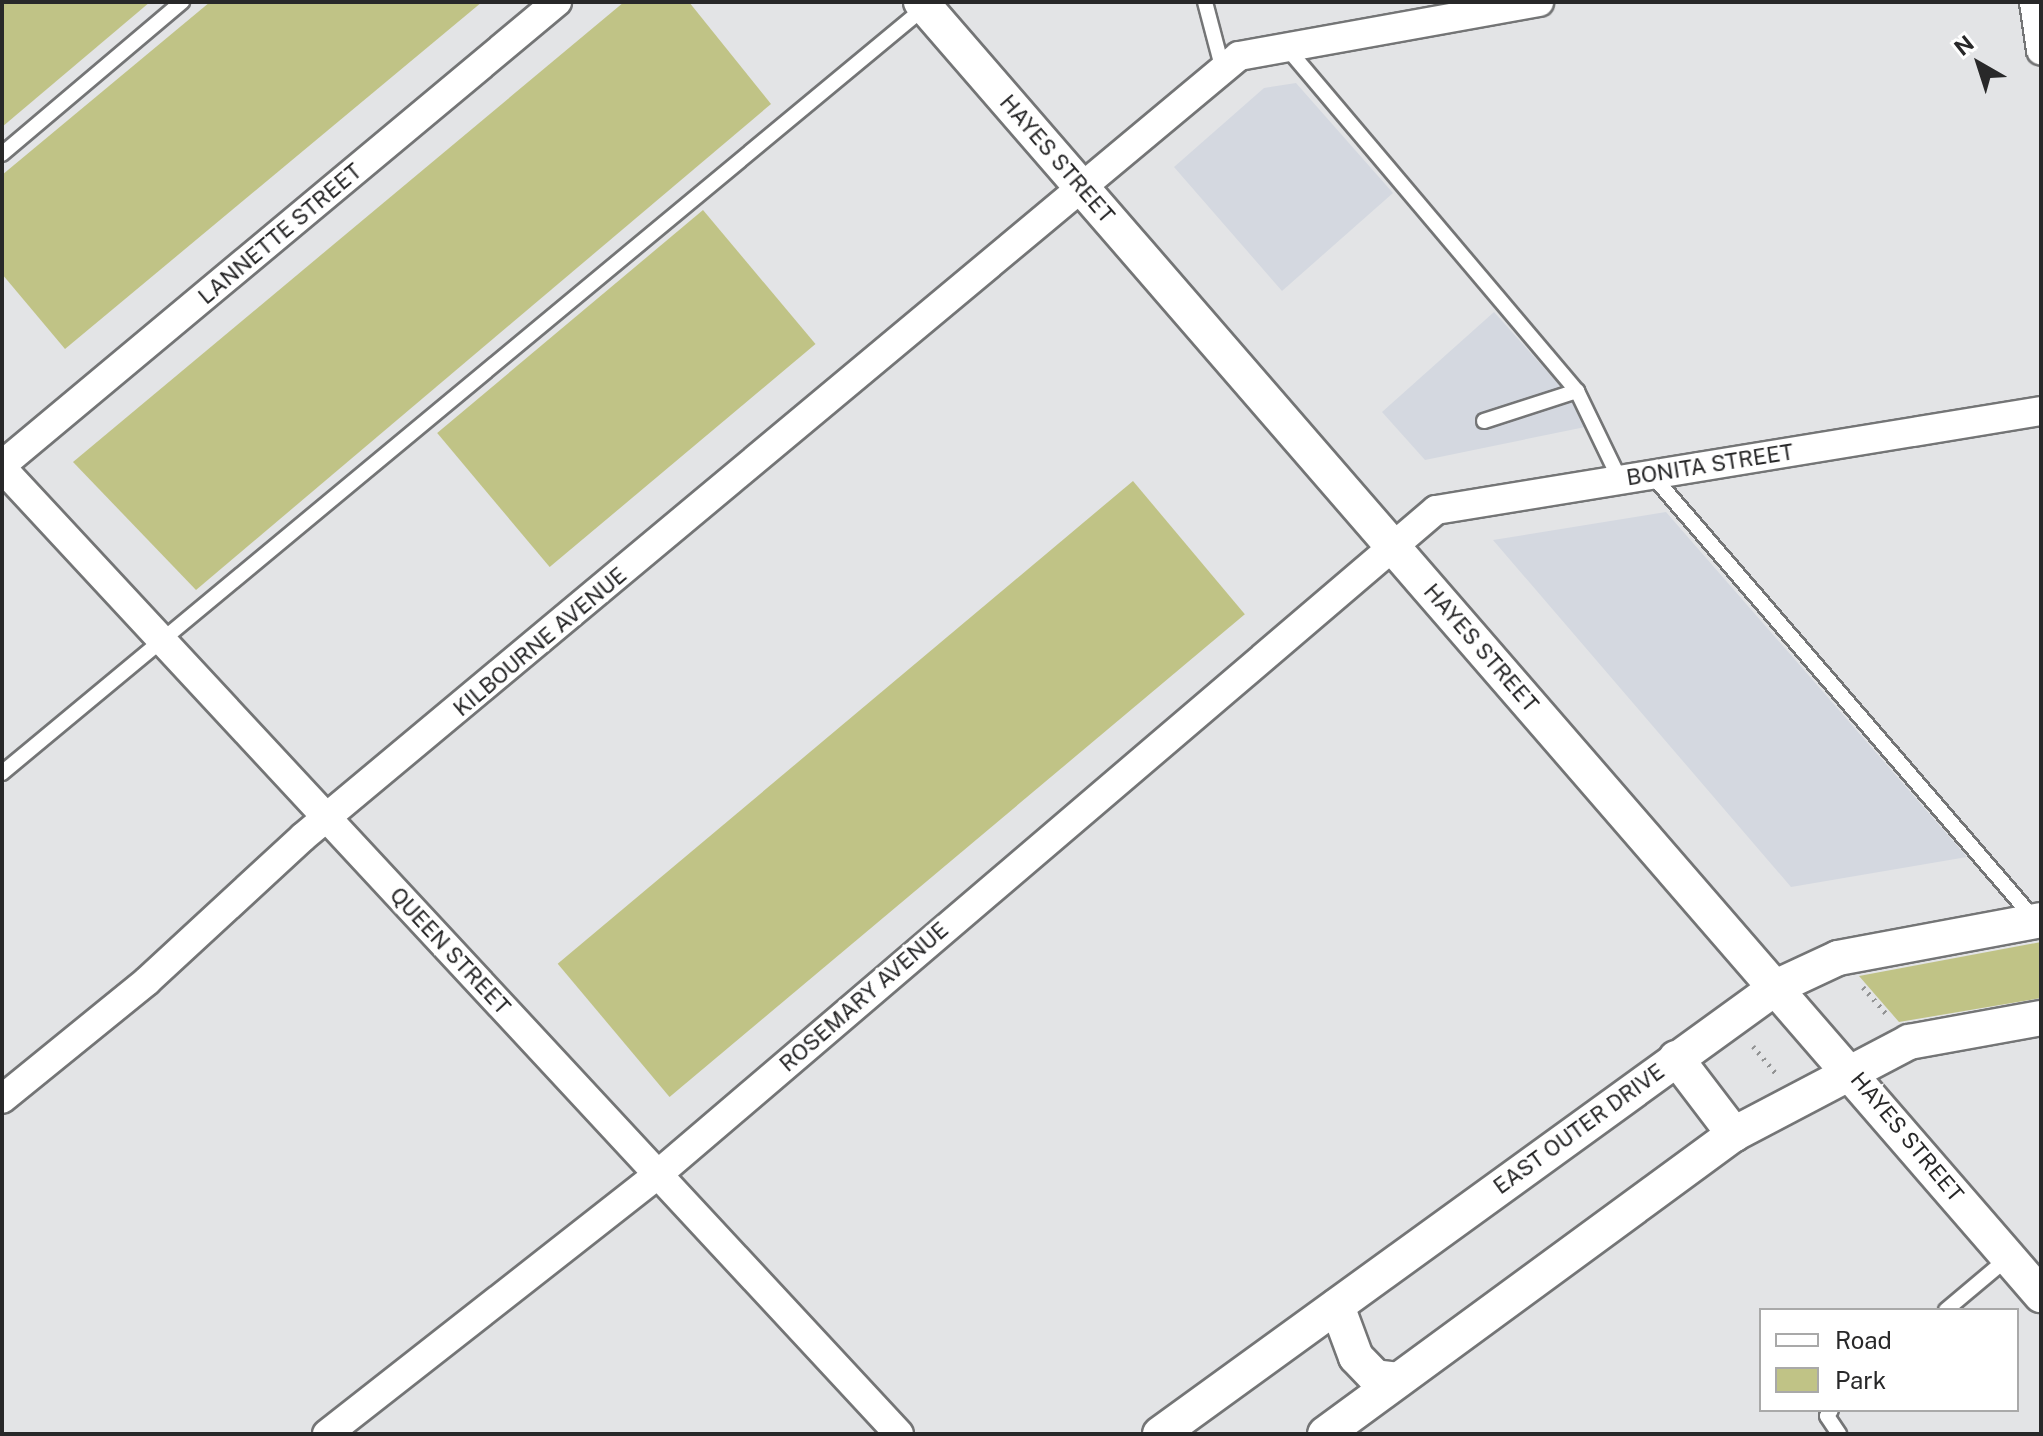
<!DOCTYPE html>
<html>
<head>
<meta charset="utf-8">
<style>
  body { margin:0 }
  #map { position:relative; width:2043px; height:1436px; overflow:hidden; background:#e3e4e6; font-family:"Public Sans",sans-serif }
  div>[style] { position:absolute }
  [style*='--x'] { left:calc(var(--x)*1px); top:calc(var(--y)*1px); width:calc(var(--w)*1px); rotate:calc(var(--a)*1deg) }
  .built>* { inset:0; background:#d4d8e0 }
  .green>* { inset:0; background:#c0c386; transform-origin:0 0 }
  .path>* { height:5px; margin-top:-2.5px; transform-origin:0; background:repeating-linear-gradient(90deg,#929394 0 2px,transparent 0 8px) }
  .roads { filter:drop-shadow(2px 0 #747576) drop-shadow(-2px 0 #747576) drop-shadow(0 2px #747576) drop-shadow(0 -2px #747576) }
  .service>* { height:14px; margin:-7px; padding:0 7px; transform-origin:7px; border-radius:7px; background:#fff }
  .minor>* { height:28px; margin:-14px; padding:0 14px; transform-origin:14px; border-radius:14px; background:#fff }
  .tertiary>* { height:34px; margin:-17px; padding:0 17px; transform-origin:17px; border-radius:17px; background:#fff }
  span { translate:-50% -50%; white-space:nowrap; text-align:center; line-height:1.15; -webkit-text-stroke:7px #fff; paint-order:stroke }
  .street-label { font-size:22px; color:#282829 }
  .frame { position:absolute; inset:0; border:4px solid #282829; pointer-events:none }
  .legend { position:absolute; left:1759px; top:1308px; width:260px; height:104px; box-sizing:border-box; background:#fff; border:2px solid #a9a9a9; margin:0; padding:10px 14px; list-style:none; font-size:24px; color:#282829 }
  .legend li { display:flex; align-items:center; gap:16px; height:40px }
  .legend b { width:40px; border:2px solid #a9a9a9 }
  .north { position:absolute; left:1939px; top:24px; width:80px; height:80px; -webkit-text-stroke:6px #fff; paint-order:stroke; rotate:321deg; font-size:22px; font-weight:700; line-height:32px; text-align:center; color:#282829 }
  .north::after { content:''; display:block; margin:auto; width:28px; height:36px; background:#282829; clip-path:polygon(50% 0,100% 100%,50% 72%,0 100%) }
</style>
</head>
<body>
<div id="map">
  <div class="built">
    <i style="clip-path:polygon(1296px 83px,1393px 193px,1282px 291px,1174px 167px,1264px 88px)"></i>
    <i style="clip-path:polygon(1494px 312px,1595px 425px,1425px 460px,1382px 412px)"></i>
    <i style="clip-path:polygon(1666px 512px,1967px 857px,1791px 887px,1493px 540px)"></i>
  </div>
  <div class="green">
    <i style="clip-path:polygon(2px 2px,150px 2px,2px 127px)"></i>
    <i style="clip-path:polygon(210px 2px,482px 2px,65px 349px,2px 274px,2px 175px)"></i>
    <i style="clip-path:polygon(624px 2px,689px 2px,771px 104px,196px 590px,73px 462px)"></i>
    <i style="left:703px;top:210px;width:175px;height:347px;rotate:50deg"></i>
    <i style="left:1133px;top:481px;width:174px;height:751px;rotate:50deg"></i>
    <i style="clip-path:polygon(2041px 942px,2041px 998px,1899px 1022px,1859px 976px)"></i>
  </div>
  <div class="path">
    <i style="--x:1863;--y:987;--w:38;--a:49"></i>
    <i style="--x:1753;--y:1046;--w:35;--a:50"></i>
  </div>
  <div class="roads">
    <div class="service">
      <i style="--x:1205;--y:2;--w:70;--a:75.2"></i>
      <i style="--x:1287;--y:48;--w:449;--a:49.8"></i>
      <i style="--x:1577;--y:391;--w:99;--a:64.2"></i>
      <i style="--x:2;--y:154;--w:236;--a:-40.2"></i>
      <i style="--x:1484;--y:421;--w:98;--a:-17.9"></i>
      <i style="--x:1652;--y:475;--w:587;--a:49.28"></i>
      <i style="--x:2;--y:773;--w:1199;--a:-39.69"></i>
      <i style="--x:1946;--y:1310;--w:81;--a:-40"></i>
      <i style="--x:1831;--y:1410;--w:7;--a:124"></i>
      <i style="--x:1827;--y:1416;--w:22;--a:56"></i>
    </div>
    <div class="minor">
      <i style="--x:2034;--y:2;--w:49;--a:81.7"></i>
      <i style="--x:2;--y:465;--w:723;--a:-39.84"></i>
      <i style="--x:2;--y:468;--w:1318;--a:47.12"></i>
      <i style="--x:2;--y:1099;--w:187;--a:-39.1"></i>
      <i style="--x:147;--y:981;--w:212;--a:-42.7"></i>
      <i style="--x:303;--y:837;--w:1219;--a:-39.84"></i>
      <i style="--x:1239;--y:56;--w:305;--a:-10.2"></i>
      <i style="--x:327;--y:1434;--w:420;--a:-38.1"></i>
      <i style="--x:657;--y:1175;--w:1024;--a:-40.49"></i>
      <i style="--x:1436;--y:510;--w:613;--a:-9.29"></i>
    </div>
    <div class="tertiary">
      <i style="--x:921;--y:2;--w:1711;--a:49.1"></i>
      <i style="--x:1676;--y:1058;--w:96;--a:52.7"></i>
      <i style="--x:1337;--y:1306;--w:54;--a:69.6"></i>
      <i style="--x:1356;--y:1357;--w:28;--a:46"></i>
      <i style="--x:1375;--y:1377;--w:23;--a:7"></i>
      <i style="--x:1160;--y:1434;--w:763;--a:-35.94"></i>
      <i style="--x:1778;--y:986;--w:66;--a:-25"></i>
      <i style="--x:1838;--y:958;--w:207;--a:-10.6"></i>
      <i style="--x:1325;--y:1434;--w:507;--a:-36.26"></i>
      <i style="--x:1734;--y:1134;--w:198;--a:-27.7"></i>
      <i style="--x:1909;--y:1042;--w:134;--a:-10.3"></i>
    </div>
  </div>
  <div class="street-label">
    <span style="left:1057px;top:159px;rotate:49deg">HAYES STREET</span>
    <span style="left:280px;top:234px;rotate:-40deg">LANNETTE STREET</span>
    <span style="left:1710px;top:465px;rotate:-9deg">BONITA STREET</span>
    <span style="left:540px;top:642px;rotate:-40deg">KILBOURNE AVENUE</span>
    <span style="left:1481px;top:648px;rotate:49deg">HAYES STREET</span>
    <span style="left:450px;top:951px;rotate:47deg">QUEEN STREET</span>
    <span style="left:864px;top:997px;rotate:-41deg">ROSEMARY AVENUE</span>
    <span style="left:1579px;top:1129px;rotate:-36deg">EAST OUTER DRIVE</span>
    <span style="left:1907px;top:1137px;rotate:50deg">HAYES STREET</span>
  </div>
  <div class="frame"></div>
  <ul class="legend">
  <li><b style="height:10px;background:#fff"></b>Road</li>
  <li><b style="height:22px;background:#c0c386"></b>Park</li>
  </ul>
  <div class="north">N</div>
</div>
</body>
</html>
